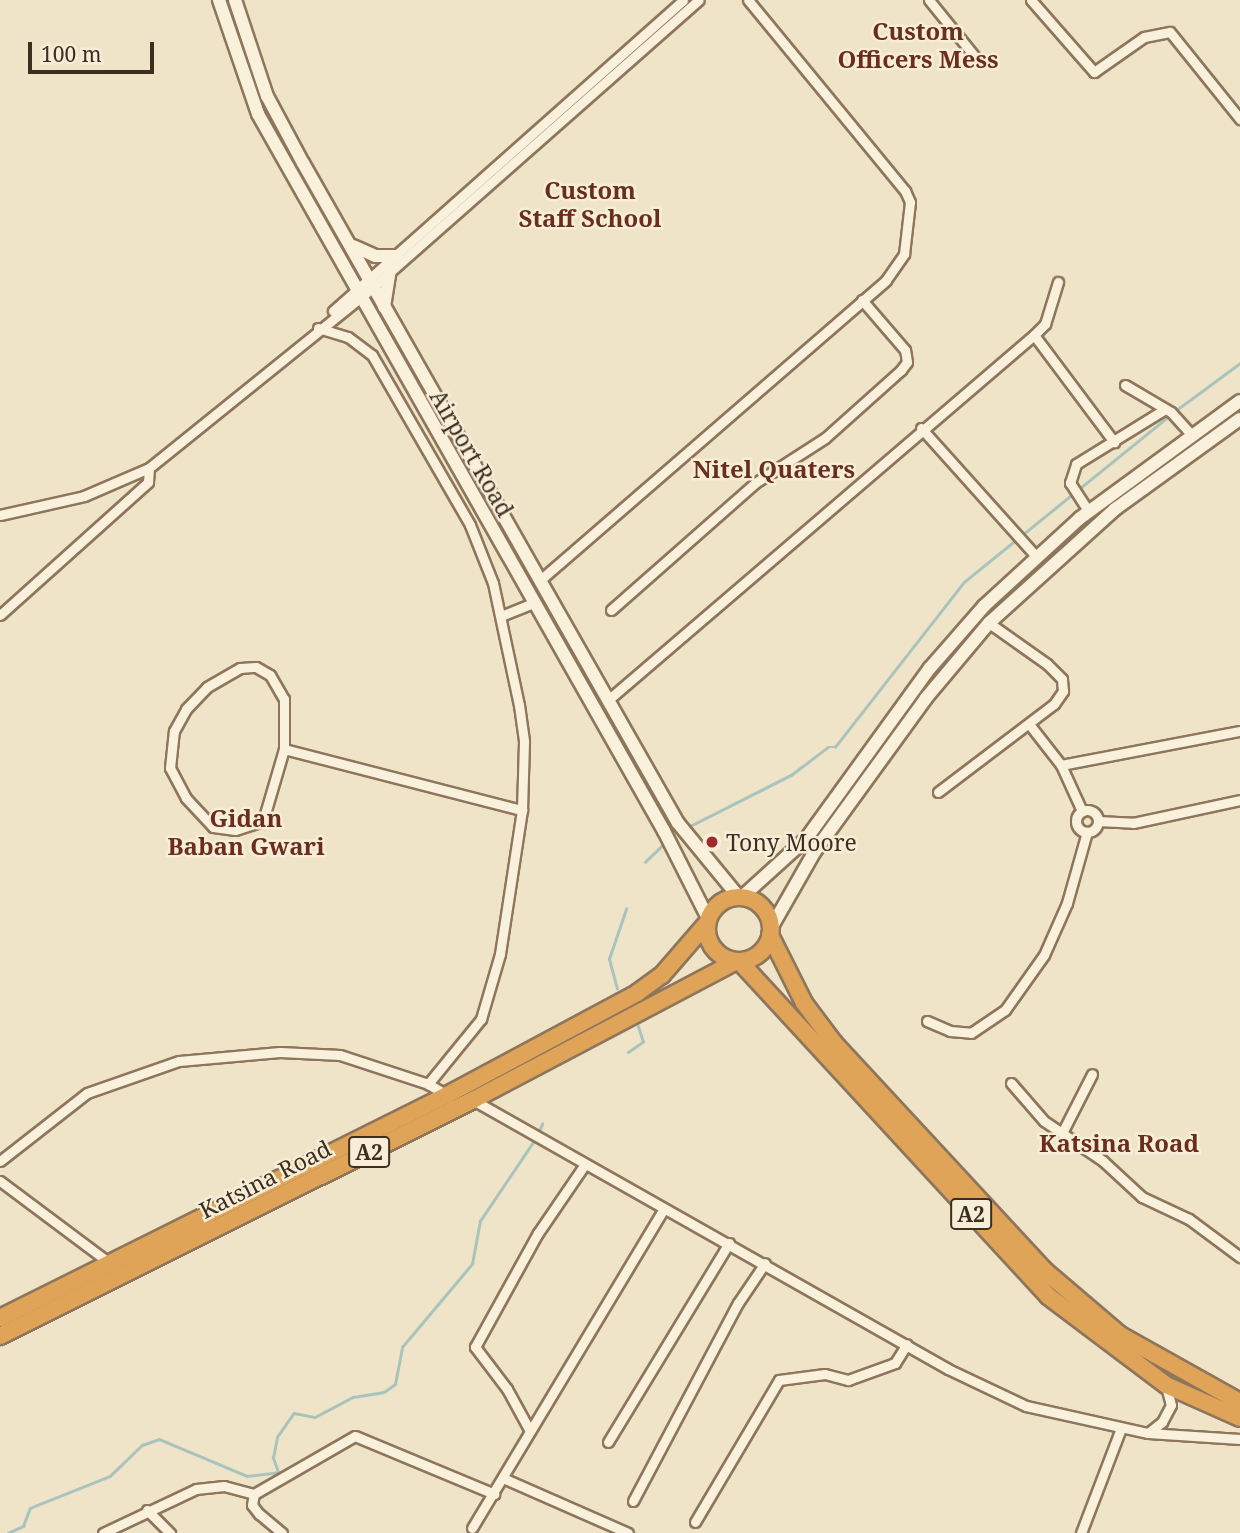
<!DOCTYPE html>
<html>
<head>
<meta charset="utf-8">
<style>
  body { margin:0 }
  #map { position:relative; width:1240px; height:1533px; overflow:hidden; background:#f0e4c8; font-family:"Noto Serif",serif }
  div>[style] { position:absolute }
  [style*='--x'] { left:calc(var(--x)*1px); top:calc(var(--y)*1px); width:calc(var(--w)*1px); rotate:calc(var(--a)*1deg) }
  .stream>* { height:2.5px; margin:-1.25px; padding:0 1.25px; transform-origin:1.25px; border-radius:1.25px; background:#a9c4bc }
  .roads { filter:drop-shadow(2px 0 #8d765c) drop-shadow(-2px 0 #8d765c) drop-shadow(0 2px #8d765c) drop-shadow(0 -2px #8d765c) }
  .street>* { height:9px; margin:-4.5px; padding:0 4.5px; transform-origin:4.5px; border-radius:4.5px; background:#faf1dc }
  .street>.ring { margin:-4.5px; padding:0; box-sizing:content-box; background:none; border:9px solid #faf1dc; border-radius:50% }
  .secondary>* { height:12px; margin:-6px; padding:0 6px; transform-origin:6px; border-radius:6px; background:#faf1dc }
  .highway>* { height:16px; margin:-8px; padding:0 8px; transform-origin:8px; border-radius:8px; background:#e0a458 }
  .highway>.ring { margin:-8px; padding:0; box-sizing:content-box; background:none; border:16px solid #e0a458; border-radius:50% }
  .dots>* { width:19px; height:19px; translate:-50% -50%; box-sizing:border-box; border:4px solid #f7eed8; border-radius:50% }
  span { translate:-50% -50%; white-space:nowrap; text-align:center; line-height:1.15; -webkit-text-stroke:5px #f7eed8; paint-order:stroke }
  .shield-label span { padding:2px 5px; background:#f7eed8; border:2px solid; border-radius:5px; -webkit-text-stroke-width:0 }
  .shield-label { font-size:21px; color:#3d2e20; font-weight:700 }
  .street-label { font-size:23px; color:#3d2e20 }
  .poi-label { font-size:23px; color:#3d2e20 }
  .left { translate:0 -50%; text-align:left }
  .neighbourhood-label { font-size:24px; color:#6b2e1e; font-weight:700 }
  .scale { position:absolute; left:28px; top:42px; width:126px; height:32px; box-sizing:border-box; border:4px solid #3d2e20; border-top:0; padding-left:9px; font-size:21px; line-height:24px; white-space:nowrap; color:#3d2e20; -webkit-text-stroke:5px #f7eed8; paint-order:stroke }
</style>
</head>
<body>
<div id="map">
  <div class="stream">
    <i style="--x:1175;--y:411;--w:81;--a:-36.4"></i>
    <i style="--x:688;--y:827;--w:115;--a:-26.8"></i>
    <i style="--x:791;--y:775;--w:46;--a:-37.1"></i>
    <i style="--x:828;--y:747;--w:7;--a:0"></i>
    <i style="--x:835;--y:747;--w:209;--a:-52"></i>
    <i style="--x:964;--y:582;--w:265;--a:-39"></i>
    <i style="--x:645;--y:862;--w:28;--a:-44"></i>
    <i style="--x:617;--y:989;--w:31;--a:-105"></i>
    <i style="--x:609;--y:959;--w:53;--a:-71.2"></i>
    <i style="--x:628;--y:1052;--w:18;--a:-34"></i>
    <i style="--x:643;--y:1042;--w:16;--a:-108"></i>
    <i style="--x:538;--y:1134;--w:11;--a:-68"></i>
    <i style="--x:8;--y:1533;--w:17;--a:-25"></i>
    <i style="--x:23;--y:1526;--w:19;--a:-69"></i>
    <i style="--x:30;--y:1508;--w:86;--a:-21.8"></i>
    <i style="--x:110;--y:1476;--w:45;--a:-44.1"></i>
    <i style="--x:142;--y:1445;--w:18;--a:-19"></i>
    <i style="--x:159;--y:1439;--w:95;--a:22.8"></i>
    <i style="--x:247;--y:1476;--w:31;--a:-7"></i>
    <i style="--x:278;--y:1472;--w:15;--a:-110"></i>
    <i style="--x:273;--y:1458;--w:21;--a:-79"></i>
    <i style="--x:277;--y:1437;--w:29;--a:-55"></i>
    <i style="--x:294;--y:1413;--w:21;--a:11"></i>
    <i style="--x:315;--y:1417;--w:43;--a:-27.8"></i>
    <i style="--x:353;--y:1397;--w:31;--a:-9"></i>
    <i style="--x:384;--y:1392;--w:14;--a:-36"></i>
    <i style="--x:395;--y:1384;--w:38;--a:-79"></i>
    <i style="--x:402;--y:1347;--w:109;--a:-49.9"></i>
    <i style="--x:472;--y:1264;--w:44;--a:-79.5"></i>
    <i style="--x:480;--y:1221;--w:99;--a:-56.1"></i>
  </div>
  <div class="roads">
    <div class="street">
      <i style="--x:929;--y:0;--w:75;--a:51"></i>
      <i style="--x:1031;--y:0;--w:96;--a:48.8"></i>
      <i style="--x:1094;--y:72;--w:61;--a:-35"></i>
      <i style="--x:1144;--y:37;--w:26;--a:-11"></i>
      <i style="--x:1170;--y:32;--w:112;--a:51.2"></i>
      <i style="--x:333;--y:311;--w:468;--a:-41.6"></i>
      <i style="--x:318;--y:328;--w:31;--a:17"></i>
      <i style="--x:348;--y:337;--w:30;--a:37"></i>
      <i style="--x:372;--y:355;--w:196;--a:60"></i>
      <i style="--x:470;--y:525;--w:62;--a:68.4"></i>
      <i style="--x:493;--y:583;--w:125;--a:78"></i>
      <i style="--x:519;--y:705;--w:37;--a:82"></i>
      <i style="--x:524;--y:742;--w:68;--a:91.7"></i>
      <i style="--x:522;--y:810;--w:146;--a:98.7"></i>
      <i style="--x:500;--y:954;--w:68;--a:106.3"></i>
      <i style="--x:481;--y:1019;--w:84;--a:129.2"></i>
      <i style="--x:1034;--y:335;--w:134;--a:53.2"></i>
      <i style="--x:1125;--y:385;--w:53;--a:30.4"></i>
      <i style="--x:1171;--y:412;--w:31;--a:48"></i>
      <i style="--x:921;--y:428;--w:172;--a:48.1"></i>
      <i style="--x:1089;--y:512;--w:35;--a:-123"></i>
      <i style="--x:1070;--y:483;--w:20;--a:-72"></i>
      <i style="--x:1076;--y:464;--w:105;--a:-31.7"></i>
      <i style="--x:0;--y:515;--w:86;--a:-12.7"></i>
      <i style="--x:84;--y:496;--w:71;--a:-23.3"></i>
      <i style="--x:149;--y:468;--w:288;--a:-38.9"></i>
      <i style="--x:373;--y:287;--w:434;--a:-41.4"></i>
      <i style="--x:539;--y:581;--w:459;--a:-40.9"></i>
      <i style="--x:886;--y:280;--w:32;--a:-55"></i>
      <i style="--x:904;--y:254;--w:52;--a:-83.4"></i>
      <i style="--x:910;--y:202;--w:12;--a:-114"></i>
      <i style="--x:905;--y:191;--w:247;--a:-129.4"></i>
      <i style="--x:611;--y:610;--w:192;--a:-41.4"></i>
      <i style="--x:755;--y:483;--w:83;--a:-32.7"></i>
      <i style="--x:825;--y:438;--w:102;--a:-41.8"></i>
      <i style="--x:901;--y:370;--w:10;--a:-53"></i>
      <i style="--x:907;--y:362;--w:12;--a:-99"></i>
      <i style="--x:905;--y:350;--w:66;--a:-130.7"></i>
      <i style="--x:0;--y:615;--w:199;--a:-41.9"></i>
      <i style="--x:148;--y:482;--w:14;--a:-86"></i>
      <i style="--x:501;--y:616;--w:35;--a:-22"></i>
      <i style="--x:256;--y:667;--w:16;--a:30"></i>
      <i style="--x:270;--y:675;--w:28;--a:60"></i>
      <i style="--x:284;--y:699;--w:50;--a:90"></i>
      <i style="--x:284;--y:749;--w:75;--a:106.3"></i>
      <i style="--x:263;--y:821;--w:29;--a:162"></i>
      <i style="--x:235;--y:830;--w:22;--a:-172"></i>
      <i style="--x:213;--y:827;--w:40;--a:-133"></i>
      <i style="--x:186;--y:798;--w:34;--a:-118"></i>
      <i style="--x:170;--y:768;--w:37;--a:-84"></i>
      <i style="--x:174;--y:731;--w:25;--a:-61"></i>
      <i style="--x:186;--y:709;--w:30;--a:-46"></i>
      <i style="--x:207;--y:687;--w:38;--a:-30"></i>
      <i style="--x:240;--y:668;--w:16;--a:-4"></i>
      <i style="--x:608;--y:700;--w:561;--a:-40.59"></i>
      <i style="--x:1034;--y:335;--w:16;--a:-45"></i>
      <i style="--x:1045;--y:324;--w:44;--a:-72.8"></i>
      <i style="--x:1029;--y:724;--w:52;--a:52"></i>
      <i style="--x:1061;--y:765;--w:51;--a:65.5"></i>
      <i style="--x:284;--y:749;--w:246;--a:14.4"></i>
      <i style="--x:1061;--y:765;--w:182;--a:-10.8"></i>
      <i style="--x:938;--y:792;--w:146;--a:-37.2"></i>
      <i style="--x:1054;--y:704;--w:16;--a:-55"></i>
      <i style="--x:1063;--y:691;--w:12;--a:-95"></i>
      <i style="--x:1062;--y:679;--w:21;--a:-135"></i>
      <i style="--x:1047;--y:664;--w:71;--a:-144.7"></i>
      <i class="ring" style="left:1076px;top:810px;width:13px;height:13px"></i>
      <i style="--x:1098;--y:821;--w:35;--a:3"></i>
      <i style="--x:1133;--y:823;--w:109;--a:-12.1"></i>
      <i style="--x:927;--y:1021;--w:25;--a:23"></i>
      <i style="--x:950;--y:1031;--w:21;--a:5"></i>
      <i style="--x:971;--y:1033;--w:41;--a:-34.1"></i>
      <i style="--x:1005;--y:1010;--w:67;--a:-54.7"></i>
      <i style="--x:1044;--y:955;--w:57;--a:-66.1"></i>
      <i style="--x:1067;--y:903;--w:74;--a:-74.3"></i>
      <i style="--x:1011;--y:1083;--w:50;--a:49"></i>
      <i style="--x:1044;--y:1121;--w:71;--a:34.1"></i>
      <i style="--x:1103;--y:1161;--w:53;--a:42.7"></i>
      <i style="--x:1142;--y:1197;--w:52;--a:25.1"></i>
      <i style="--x:1189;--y:1219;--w:64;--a:36.7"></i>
      <i style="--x:473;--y:1100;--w:546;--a:29.52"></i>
      <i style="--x:948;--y:1369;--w:86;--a:25.4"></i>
      <i style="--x:1026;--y:1406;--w:125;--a:12.5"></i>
      <i style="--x:1148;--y:1433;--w:92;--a:3.7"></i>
      <i style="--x:1062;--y:1133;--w:66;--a:-63"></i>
      <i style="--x:0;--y:1161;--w:110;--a:-38"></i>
      <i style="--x:87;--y:1093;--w:97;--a:-19.2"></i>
      <i style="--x:179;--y:1061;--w:101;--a:-5.1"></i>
      <i style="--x:280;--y:1052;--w:60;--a:2.9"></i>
      <i style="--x:340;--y:1055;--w:93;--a:18.2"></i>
      <i style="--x:428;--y:1084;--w:22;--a:30"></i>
      <i style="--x:0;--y:1181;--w:139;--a:36.8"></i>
      <i style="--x:530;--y:1431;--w:48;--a:-118.7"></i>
      <i style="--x:507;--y:1389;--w:53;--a:-127.3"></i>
      <i style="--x:475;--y:1347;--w:130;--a:-61.1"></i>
      <i style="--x:538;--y:1233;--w:83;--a:-55.7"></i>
      <i style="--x:1148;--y:1433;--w:18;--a:-38"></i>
      <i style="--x:1162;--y:1422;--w:19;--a:-62"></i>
      <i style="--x:1171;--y:1405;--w:20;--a:-105"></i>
      <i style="--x:608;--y:1442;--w:233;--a:-58.7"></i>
      <i style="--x:505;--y:1479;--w:134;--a:23.7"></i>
      <i style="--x:633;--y:1501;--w:224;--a:-62.1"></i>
      <i style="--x:738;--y:1303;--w:48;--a:-56"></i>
      <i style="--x:147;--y:1510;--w:33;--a:45"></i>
      <i style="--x:695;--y:1522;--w:165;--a:-59.4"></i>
      <i style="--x:779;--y:1380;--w:46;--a:-7.4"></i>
      <i style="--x:825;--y:1374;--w:24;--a:15"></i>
      <i style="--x:848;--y:1380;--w:50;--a:-19.9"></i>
      <i style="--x:895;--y:1363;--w:22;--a:-58"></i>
      <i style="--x:472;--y:1528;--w:372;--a:-59"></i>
      <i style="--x:103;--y:1533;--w:103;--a:-25.3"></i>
      <i style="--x:196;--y:1489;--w:28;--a:-6"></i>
      <i style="--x:224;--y:1486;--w:31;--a:15"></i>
      <i style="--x:282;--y:1533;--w:30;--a:-140"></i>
      <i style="--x:259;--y:1514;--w:11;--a:-128"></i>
      <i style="--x:252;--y:1505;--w:11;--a:-80"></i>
      <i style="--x:254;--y:1494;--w:116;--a:-29.9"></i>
      <i style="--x:355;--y:1436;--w:151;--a:22.6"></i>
      <i style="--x:1081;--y:1533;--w:112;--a:-69.1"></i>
    </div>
    <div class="secondary">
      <i style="--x:219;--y:0;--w:120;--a:71.1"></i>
      <i style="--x:258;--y:114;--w:824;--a:60.48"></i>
      <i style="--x:664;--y:831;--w:97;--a:63.2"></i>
      <i style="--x:235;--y:0;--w:101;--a:71.6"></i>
      <i style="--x:267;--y:96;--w:76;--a:61.8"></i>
      <i style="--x:303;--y:163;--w:759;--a:60.4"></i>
      <i style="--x:678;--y:823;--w:94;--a:50.6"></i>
      <i style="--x:353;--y:246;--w:24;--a:24"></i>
      <i style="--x:375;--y:256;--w:21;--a:0"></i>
      <i style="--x:384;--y:307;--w:36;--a:-81"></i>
      <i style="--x:742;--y:897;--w:86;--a:-42.2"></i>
      <i style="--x:806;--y:839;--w:211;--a:-54.1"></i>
      <i style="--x:930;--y:668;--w:82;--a:-48.9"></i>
      <i style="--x:984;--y:606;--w:130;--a:-42.5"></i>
      <i style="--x:1080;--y:518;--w:198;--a:-36.2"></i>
      <i style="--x:771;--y:928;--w:89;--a:-60.3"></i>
      <i style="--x:815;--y:851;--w:189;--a:-54"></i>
      <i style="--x:926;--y:698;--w:98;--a:-50"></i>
      <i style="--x:989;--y:623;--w:170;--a:-42.1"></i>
      <i style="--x:1115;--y:509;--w:154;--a:-35.8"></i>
    </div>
    <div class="highway">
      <i class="ring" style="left:707px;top:897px;width:48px;height:48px"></i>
      <i style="--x:770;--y:935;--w:76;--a:63.4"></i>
      <i style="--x:804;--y:1003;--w:50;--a:53.1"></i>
      <i style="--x:834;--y:1043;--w:309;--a:47.2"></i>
      <i style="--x:1044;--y:1270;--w:100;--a:40.5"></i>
      <i style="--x:1120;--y:1335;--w:137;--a:29.2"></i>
      <i style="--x:740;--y:962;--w:454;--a:47.3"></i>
      <i style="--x:1048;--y:1296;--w:148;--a:37"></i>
      <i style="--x:1166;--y:1385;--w:81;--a:24"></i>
      <i style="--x:0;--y:1318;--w:500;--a:-26.5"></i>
      <i style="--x:447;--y:1095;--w:216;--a:-28.2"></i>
      <i style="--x:637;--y:993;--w:31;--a:-36"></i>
      <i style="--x:662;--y:975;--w:69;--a:-49.1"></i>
      <i style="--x:0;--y:1336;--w:529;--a:-26.52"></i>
      <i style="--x:473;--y:1100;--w:296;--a:-27.8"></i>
    </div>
  </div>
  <div class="dots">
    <i style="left:712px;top:842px;background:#9e2a2b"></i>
  </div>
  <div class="shield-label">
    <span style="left:369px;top:1152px">A2</span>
    <span style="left:971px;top:1214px">A2</span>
  </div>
  <div class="street-label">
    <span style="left:472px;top:453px;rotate:60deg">Airport Road</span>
    <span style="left:265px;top:1179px;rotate:-27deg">Katsina Road</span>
  </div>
  <div class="poi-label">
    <span class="left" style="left:726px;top:842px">Tony Moore</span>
  </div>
  <div class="neighbourhood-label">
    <span style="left:918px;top:45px">Custom<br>Officers Mess</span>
    <span style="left:590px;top:204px">Custom<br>Staff School</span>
    <span style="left:774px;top:469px">Nitel Quaters</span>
    <span style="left:246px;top:832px">Gidan<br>Baban Gwari</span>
    <span style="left:1119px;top:1143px">Katsina Road</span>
  </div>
  <div class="scale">100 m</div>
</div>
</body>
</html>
